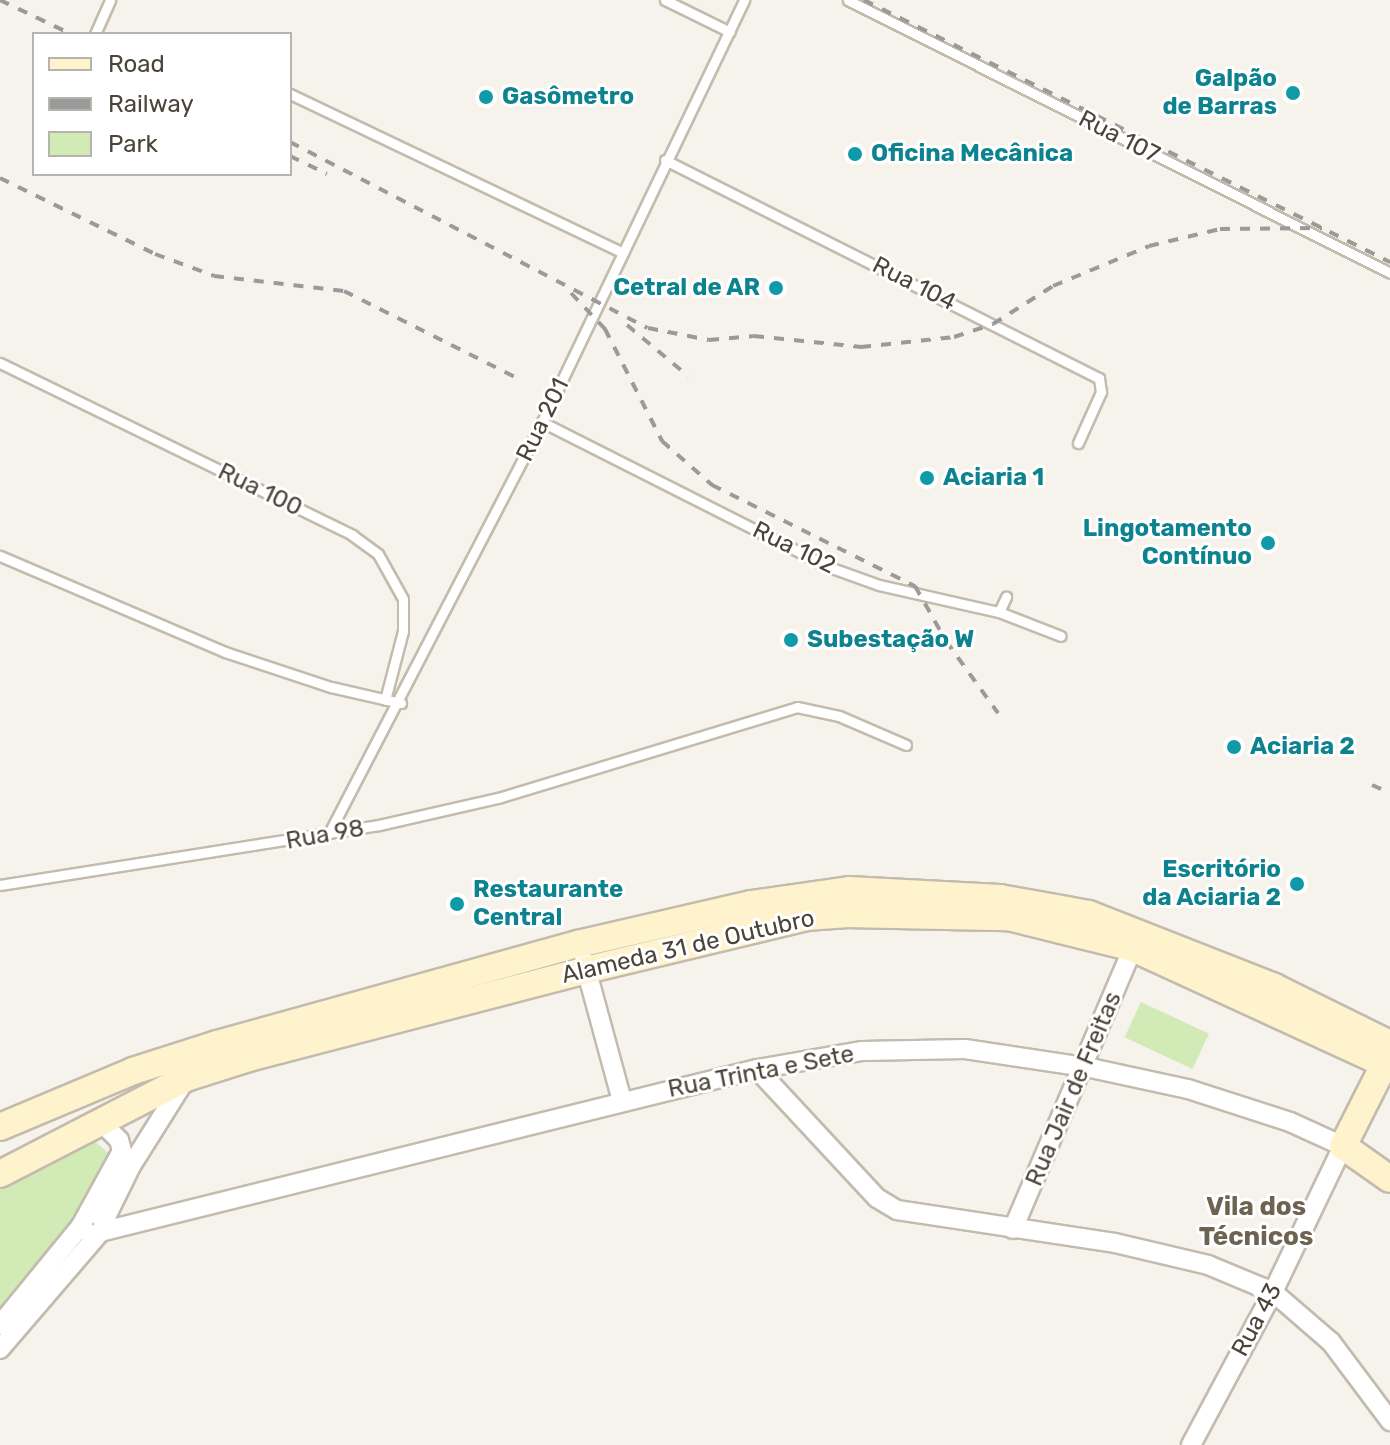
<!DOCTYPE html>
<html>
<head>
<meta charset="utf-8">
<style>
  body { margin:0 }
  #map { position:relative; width:1390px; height:1445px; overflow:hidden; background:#f6f3ec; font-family:Rubik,sans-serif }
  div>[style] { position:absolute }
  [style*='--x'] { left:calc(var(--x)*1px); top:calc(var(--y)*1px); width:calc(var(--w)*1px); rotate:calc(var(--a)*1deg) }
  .green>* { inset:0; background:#d2eab5; transform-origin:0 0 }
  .roads { filter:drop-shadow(2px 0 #c2bbae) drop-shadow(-2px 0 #c2bbae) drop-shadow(0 2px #c2bbae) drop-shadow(0 -2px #c2bbae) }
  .service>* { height:9px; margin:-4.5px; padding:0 4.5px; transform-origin:4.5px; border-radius:4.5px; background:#fff }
  .minor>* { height:18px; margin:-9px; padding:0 9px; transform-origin:9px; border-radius:9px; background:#fff }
  .secondary>* { height:26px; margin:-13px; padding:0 13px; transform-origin:13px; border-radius:13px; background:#fff3cd }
  .rail>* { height:4px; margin-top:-2px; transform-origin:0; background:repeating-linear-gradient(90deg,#9a9a9a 0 10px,transparent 0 20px) }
  .dots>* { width:22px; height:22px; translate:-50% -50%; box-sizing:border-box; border:4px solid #fff; border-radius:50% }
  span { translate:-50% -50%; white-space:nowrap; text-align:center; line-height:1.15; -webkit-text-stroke:6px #fff; paint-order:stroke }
  .culture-label { font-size:24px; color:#0d838f; font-weight:700 }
  .right { translate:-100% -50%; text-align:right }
  .left { translate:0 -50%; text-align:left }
  .street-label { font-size:24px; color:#4b4439 }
  .neighbourhood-label { font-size:26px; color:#6e6250; font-weight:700 }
  .legend { position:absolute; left:32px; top:32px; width:260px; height:144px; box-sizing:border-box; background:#fff; border:2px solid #b7b4b0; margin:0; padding:10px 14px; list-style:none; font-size:24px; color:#4b4439 }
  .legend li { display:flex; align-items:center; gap:16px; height:40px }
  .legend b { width:40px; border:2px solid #b7b4b0 }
</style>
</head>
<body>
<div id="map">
  <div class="green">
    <i style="left:1141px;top:1002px;width:75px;height:39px;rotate:25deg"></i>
    <i style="clip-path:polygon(95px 1141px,112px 1157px,107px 1177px,0 1313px,0 1185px,80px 1142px)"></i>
  </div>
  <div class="roads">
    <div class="service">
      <i style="--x:665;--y:0;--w:72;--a:26.2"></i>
      <i style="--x:848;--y:0;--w:607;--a:26.73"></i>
      <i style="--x:95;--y:34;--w:37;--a:-66"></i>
      <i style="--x:290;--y:94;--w:369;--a:25.5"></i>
      <i style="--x:665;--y:160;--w:486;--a:26.7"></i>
      <i style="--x:1099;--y:378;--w:14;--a:82"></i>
      <i style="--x:1101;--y:392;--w:56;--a:114.3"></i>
      <i style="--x:0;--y:363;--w:392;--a:26"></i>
      <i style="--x:352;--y:535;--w:32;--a:36"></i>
      <i style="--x:378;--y:554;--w:51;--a:60.9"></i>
      <i style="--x:403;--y:599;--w:32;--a:90"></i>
      <i style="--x:403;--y:631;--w:71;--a:104.6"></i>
      <i style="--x:542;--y:422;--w:322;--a:26.8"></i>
      <i style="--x:829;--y:567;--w:53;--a:19.8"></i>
      <i style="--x:879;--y:585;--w:123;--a:12.7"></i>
      <i style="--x:999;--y:612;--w:66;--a:21.2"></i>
      <i style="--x:0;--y:556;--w:245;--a:23.1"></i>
      <i style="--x:225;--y:652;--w:112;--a:18.3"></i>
      <i style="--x:331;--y:687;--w:72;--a:12.9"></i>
      <i style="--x:999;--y:612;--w:17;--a:-65"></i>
      <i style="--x:329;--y:833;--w:463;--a:-62.6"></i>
      <i style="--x:542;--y:422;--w:468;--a:-64.4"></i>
      <i style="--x:0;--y:885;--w:384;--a:-9"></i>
      <i style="--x:379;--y:825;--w:122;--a:-12.8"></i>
      <i style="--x:498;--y:798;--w:313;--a:-16.9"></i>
      <i style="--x:797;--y:707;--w:43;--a:12.1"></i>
      <i style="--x:839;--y:716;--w:73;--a:23.4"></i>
    </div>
    <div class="minor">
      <i style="--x:584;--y:961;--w:145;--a:74.8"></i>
      <i style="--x:757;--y:1069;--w:176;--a:47.1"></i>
      <i style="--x:877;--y:1198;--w:23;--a:31"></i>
      <i style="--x:897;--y:1210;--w:220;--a:8.6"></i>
      <i style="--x:1115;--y:1243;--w:96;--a:13.3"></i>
      <i style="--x:1208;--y:1265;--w:70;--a:22.6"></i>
      <i style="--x:1273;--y:1292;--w:77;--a:40.8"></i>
      <i style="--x:1331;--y:1342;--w:99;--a:53.2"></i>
      <i style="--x:89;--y:1211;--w:68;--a:-61.2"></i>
      <i style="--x:122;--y:1151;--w:11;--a:-105"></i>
      <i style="--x:119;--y:1140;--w:21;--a:-135"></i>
      <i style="--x:104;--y:1221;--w:61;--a:-63.9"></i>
      <i style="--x:131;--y:1166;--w:102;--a:-57.9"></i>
      <i style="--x:1013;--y:1229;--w:306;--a:-66.9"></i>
      <i style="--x:100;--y:1232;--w:677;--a:-13.93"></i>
      <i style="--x:757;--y:1069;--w:107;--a:-9.7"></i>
      <i style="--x:862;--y:1051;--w:103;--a:-1.1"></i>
      <i style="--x:965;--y:1049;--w:122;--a:8.5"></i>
      <i style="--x:1086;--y:1067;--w:104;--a:12.2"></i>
      <i style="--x:1188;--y:1089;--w:107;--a:17.9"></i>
      <i style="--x:1290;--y:1122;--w:58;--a:24.4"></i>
      <i style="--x:1343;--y:1146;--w:162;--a:115.6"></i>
      <i style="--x:1273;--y:1292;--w:174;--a:118.2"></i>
      <i style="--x:0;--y:1325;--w:127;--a:-50.8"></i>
      <i style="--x:0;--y:1349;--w:158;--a:-49.4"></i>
      <i style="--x:103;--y:1229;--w:12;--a:-90"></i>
      <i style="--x:103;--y:1217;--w:15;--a:-157"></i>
      <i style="--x:89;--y:1211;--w:18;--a:119"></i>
      <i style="--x:80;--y:1227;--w:16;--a:35"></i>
    </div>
    <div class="secondary">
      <i style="--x:1384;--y:1065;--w:91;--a:116.8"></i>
      <i style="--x:1343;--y:1146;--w:57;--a:35.1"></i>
      <i style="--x:0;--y:1127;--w:144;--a:-22.8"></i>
      <i style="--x:133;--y:1071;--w:88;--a:-17.8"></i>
      <i style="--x:217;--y:1044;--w:375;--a:-15.5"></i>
      <i style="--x:578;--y:944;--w:178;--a:-13"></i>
      <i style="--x:751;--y:904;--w:99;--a:-8.1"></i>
      <i style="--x:849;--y:890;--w:151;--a:3"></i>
      <i style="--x:1000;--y:898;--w:90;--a:10.2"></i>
      <i style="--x:1089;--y:914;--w:199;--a:21.5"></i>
      <i style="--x:1274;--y:987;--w:129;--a:26.2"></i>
      <i style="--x:0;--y:1174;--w:209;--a:-27.3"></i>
      <i style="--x:186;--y:1078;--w:66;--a:-17.6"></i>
      <i style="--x:249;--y:1058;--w:348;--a:-14.6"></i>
      <i style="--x:586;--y:970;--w:226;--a:-13.5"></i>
      <i style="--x:806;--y:917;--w:39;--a:-4"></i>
      <i style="--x:845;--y:914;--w:163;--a:1.1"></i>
      <i style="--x:1008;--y:917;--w:129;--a:13.9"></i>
      <i style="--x:1133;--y:948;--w:283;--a:24.7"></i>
    </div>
  </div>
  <div class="rail">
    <i style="--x:0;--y:0;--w:79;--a:25.6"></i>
    <i style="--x:864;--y:0;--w:588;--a:26.48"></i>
    <i style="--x:290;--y:142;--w:403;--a:27.5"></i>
    <i style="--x:648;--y:328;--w:62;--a:11.1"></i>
    <i style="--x:709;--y:340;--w:45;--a:-5.1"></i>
    <i style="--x:754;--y:336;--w:108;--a:5.9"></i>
    <i style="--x:861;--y:347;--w:94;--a:-6.1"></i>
    <i style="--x:954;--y:337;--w:41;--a:-18.4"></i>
    <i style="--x:993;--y:324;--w:71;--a:-32.3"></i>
    <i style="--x:1053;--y:286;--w:104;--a:-22.6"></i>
    <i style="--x:1149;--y:246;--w:73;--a:-13.5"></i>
    <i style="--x:1220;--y:229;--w:102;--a:-0.6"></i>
    <i style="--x:290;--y:156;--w:41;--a:25.9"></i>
    <i style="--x:0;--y:178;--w:173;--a:26.1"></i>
    <i style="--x:155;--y:254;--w:63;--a:20.4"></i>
    <i style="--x:214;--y:276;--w:131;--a:6.6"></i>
    <i style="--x:344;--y:291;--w:198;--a:26.7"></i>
    <i style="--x:571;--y:293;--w:50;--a:46.6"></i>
    <i style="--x:605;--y:329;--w:126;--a:63"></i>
    <i style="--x:662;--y:441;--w:67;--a:41.3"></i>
    <i style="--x:712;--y:485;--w:227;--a:26.5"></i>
    <i style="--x:915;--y:586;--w:63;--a:60.6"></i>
    <i style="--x:946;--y:641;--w:89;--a:54.2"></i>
    <i style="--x:627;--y:325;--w:80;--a:39.9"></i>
    <i style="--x:1372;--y:785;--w:20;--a:24"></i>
  </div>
  <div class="dots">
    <i style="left:1293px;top:93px;background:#0f9aa8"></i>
    <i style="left:486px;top:97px;background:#0f9aa8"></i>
    <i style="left:855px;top:154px;background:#0f9aa8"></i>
    <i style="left:776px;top:288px;background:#0f9aa8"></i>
    <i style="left:927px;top:478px;background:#0f9aa8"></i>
    <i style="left:1268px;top:543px;background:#0f9aa8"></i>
    <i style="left:791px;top:640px;background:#0f9aa8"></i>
    <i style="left:1234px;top:747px;background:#0f9aa8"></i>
    <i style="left:1297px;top:884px;background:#0f9aa8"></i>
    <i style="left:457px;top:904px;background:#0f9aa8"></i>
  </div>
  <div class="culture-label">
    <span class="right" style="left:1277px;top:93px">Galpão<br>de Barras</span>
    <span class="left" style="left:502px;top:97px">Gasômetro</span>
    <span class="left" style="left:871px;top:154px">Oficina Mecânica</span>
    <span class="right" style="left:760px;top:288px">Cetral de AR</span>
    <span class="left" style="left:943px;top:478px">Aciaria 1</span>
    <span class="right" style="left:1252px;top:543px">Lingotamento<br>Contínuo</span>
    <span class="left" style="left:807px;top:640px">Subestação W</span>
    <span class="left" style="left:1250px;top:747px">Aciaria 2</span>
    <span class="right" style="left:1281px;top:884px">Escritório<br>da Aciaria 2</span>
    <span class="left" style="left:473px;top:904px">Restaurante<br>Central</span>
  </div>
  <div class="street-label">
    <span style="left:1119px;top:137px;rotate:27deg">Rua 107</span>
    <span style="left:914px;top:284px;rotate:27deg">Rua 104</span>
    <span style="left:543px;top:420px;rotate:-64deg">Rua 201</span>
    <span style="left:260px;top:490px;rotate:26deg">Rua 100</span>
    <span style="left:794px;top:548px;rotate:26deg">Rua 102</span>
    <span style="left:325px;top:835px;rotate:-10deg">Rua 98</span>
    <span style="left:688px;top:947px;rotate:-13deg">Alameda 31 de Outubro</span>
    <span style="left:761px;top:1072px;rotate:-11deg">Rua Trinta e Sete</span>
    <span style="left:1074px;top:1089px;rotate:-67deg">Rua Jair de Freitas</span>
    <span style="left:1257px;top:1320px;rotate:-62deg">Rua 43</span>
  </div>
  <div class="neighbourhood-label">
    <span style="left:1256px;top:1222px">Vila dos<br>Técnicos</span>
  </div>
  <ul class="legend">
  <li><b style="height:10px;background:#fff3cd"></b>Road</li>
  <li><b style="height:10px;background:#9a9a9a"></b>Railway</li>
  <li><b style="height:22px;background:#d2eab5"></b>Park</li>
  </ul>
</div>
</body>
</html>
